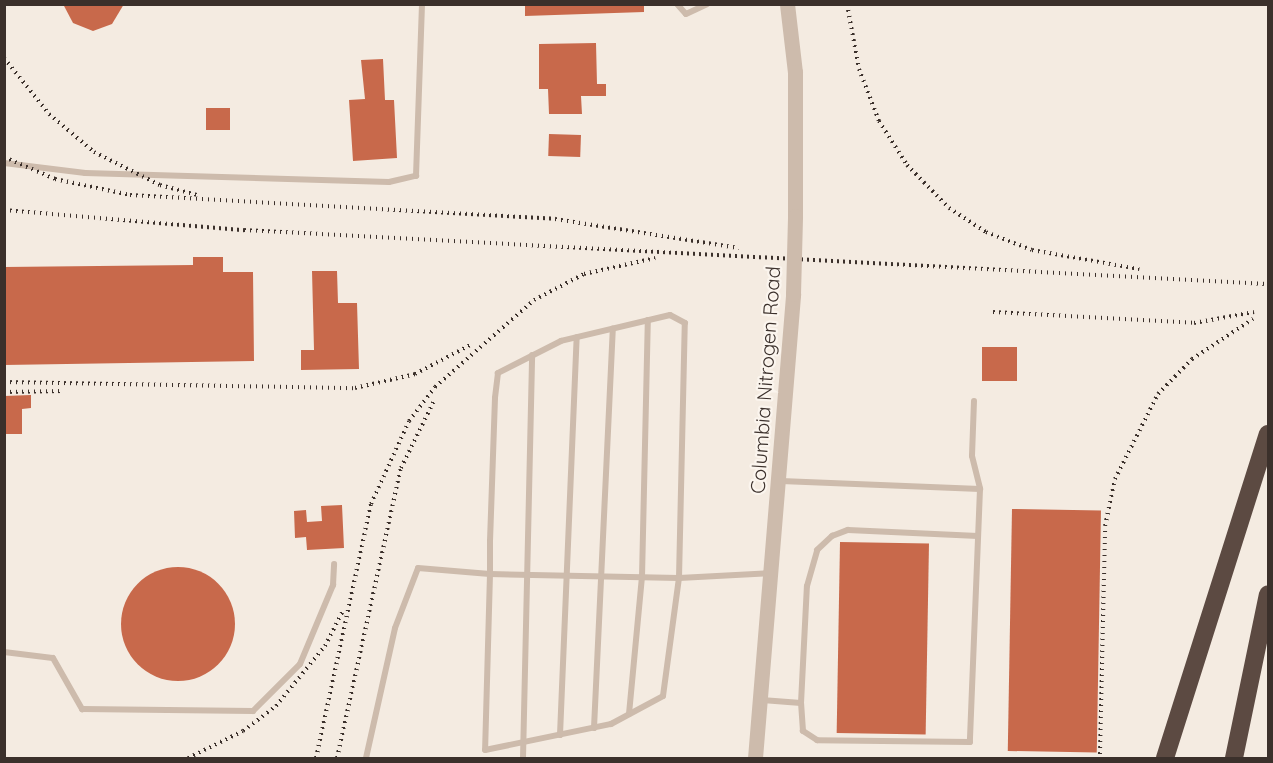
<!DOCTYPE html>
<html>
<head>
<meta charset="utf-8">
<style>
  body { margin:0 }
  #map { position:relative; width:1273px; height:763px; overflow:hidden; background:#f4ebe1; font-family:Quicksand,sans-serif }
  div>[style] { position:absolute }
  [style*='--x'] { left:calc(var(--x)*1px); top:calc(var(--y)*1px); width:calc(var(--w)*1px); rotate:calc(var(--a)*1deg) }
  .building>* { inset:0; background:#c8694b; transform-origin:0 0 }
  .round { border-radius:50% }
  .service>* { height:6px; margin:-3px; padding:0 3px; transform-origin:3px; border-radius:3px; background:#cdbbac }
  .tertiary>* { height:15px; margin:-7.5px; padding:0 7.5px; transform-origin:7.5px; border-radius:7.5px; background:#cdbbac }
  .motorway>* { height:18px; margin:-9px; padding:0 9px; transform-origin:9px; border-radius:9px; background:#5c4a42 }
  .rail>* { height:4px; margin-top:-2px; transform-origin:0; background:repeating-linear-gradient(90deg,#3b302b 0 1.5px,transparent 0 6px) }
  .tertiary-bridge>* { height:15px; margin:-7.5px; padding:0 7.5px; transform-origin:7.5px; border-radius:7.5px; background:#cdbbac }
  span { translate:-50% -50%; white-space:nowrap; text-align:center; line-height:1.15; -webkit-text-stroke:4.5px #fbf5ee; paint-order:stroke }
  .street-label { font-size:20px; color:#3b302b }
  .frame { position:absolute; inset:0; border:6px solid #3b302b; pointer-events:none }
</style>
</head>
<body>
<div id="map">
  <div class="building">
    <i style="clip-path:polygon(63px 4px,124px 4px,112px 24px,93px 31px,73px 23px)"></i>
    <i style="clip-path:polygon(525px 4px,644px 4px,644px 12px,525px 16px)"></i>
    <i style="clip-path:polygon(596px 43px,597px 84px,606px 84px,606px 96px,581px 96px,582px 114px,549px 114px,548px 89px,539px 89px,539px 44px)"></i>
    <i style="clip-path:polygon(383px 59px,385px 100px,394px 100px,397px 158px,353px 161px,349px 100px,365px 99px,361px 60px)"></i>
    <i style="left:206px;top:108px;width:24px;height:22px"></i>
    <i style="left:549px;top:134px;width:32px;height:22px;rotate:2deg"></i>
    <i style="clip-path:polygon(193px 257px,223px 257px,223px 272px,253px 272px,254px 361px,4px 365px,4px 267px,193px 265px)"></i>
    <i style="clip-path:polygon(312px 271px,337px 271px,338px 303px,357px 303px,359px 369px,301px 370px,301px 350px,314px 350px)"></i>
    <i style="left:982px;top:347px;width:35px;height:34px"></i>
    <i style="clip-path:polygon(31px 395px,31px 408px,22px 409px,22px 434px,4px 434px,4px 396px)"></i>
    <i style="clip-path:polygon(342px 505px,344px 548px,307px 550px,306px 537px,295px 538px,294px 511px,306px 510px,307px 522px,322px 521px,321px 506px)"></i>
    <i style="left:1012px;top:509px;width:89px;height:242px;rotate:1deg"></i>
    <i style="left:840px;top:542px;width:89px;height:191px;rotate:1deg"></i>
    <i class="round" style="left:121px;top:567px;width:114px;height:114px"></i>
  </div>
  <div class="service">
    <i style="--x:677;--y:4;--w:13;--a:48"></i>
    <i style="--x:686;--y:14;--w:23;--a:-25"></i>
    <i style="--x:4;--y:163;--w:82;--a:7"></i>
    <i style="--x:85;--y:173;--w:304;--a:1.7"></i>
    <i style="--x:389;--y:182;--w:28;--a:-13"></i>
    <i style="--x:416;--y:176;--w:172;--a:-88"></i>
    <i style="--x:974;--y:401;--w:55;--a:92.1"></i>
    <i style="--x:972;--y:456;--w:34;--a:76"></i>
    <i style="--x:781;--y:481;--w:199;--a:2.3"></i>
    <i style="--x:980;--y:489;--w:253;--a:92.3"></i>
    <i style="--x:970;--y:742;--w:153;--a:-179.3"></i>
    <i style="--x:817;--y:740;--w:17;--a:-147"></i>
    <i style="--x:803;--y:731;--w:28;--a:-94"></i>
    <i style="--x:4;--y:652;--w:49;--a:7"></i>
    <i style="--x:53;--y:658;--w:59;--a:60.4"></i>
    <i style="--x:82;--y:709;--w:171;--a:0.7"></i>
    <i style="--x:253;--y:711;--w:66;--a:-45"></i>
    <i style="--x:300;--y:664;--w:86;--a:-67.3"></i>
    <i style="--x:333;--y:585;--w:21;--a:-87"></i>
    <i style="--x:761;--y:700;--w:40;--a:4.3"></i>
    <i style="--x:801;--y:703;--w:117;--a:-87.1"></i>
    <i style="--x:807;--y:586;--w:37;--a:-74"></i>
    <i style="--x:817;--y:550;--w:21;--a:-43"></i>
    <i style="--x:832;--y:536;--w:17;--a:-21"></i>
    <i style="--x:848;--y:530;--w:130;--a:2.6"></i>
    <i style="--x:629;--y:714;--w:138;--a:-84.6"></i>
    <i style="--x:642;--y:577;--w:257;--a:-88.7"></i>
    <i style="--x:594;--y:728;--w:400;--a:-87.3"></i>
    <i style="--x:560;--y:735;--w:398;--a:-87.6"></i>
    <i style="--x:366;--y:758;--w:133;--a:-77.4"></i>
    <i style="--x:395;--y:628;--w:64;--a:-69"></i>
    <i style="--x:418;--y:568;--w:72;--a:4.8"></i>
    <i style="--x:490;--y:574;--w:189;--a:1.2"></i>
    <i style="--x:679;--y:578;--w:255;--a:-88.7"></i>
    <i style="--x:685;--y:323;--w:17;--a:-152"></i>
    <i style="--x:670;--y:315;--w:112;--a:166.6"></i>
    <i style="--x:561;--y:341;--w:71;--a:153.1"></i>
    <i style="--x:498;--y:373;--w:25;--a:97"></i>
    <i style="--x:495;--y:398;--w:143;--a:92"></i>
    <i style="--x:490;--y:541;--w:33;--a:90"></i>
    <i style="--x:490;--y:574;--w:176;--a:91.6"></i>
    <i style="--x:485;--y:750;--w:129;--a:-11.7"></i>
    <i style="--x:611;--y:724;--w:59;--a:-28.3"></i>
    <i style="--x:663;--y:696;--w:119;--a:-82.3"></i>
    <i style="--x:679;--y:578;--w:91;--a:-3.1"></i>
    <i style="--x:523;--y:758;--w:403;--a:-88.7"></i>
  </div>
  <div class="tertiary">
    <i style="--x:787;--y:4;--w:68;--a:83.3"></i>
    <i style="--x:795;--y:72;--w:144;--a:90"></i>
    <i style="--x:755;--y:758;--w:466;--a:-85.3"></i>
  </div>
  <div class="motorway">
    <i style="--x:1165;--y:758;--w:340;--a:-72.4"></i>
    <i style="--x:1234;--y:758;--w:167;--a:-78.3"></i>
  </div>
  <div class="rail">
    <i style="--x:847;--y:4;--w:66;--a:79.5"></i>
    <i style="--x:859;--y:69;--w:56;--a:69"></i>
    <i style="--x:879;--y:121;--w:52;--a:57.5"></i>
    <i style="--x:907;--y:165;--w:60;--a:45.7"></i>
    <i style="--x:949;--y:208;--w:44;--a:33"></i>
    <i style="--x:986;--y:232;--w:49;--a:21.4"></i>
    <i style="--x:1032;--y:250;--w:109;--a:10.1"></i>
    <i style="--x:4;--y:58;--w:72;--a:51.2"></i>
    <i style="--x:49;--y:114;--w:59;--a:40.2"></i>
    <i style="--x:94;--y:152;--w:74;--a:26.6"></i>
    <i style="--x:160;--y:185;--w:38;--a:15"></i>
    <i style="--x:4;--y:157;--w:56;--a:23.3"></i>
    <i style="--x:55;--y:179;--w:77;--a:12"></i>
    <i style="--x:130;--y:195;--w:426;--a:3.2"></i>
    <i style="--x:555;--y:219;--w:186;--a:9"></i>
    <i style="--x:4;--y:210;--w:241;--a:4.8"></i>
    <i style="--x:244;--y:230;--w:1025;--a:3.02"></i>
    <i style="--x:993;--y:312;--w:201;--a:3.1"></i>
    <i style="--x:1194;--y:323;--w:61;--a:-10.4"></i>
    <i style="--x:4;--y:382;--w:351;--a:1"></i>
    <i style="--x:355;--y:388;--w:62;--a:-13.1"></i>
    <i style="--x:415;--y:374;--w:64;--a:-27.8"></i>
    <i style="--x:4;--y:392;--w:60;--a:-1"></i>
    <i style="--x:1100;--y:754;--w:228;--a:-88.7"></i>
    <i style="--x:1105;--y:526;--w:48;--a:-78"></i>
    <i style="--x:1115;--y:479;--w:95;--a:-63.2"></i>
    <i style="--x:1158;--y:394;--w:49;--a:-45.8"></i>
    <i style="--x:1192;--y:359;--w:73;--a:-33.3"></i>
    <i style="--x:188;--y:758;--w:61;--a:-26.1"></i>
    <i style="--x:243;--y:731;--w:41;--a:-37.1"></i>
    <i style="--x:276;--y:706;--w:77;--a:-50.8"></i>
    <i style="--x:325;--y:646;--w:38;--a:-63"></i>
    <i style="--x:316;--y:758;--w:260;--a:-77.8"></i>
    <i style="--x:371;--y:504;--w:91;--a:-65.4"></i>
    <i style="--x:409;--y:421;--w:43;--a:-52.6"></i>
    <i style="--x:435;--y:387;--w:132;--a:-41.3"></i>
    <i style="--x:534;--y:300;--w:56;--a:-27.5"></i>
    <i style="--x:584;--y:274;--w:73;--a:-12.7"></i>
    <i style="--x:337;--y:758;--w:297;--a:-77.6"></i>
    <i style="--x:401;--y:468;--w:77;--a:-63.8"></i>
  </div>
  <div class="tertiary-bridge">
    <i style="--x:793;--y:294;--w:78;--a:-88.5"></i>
  </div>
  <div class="street-label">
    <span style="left:765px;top:380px;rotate:-86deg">Columbia Nitrogen Road</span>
  </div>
  <div class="frame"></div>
</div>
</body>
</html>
